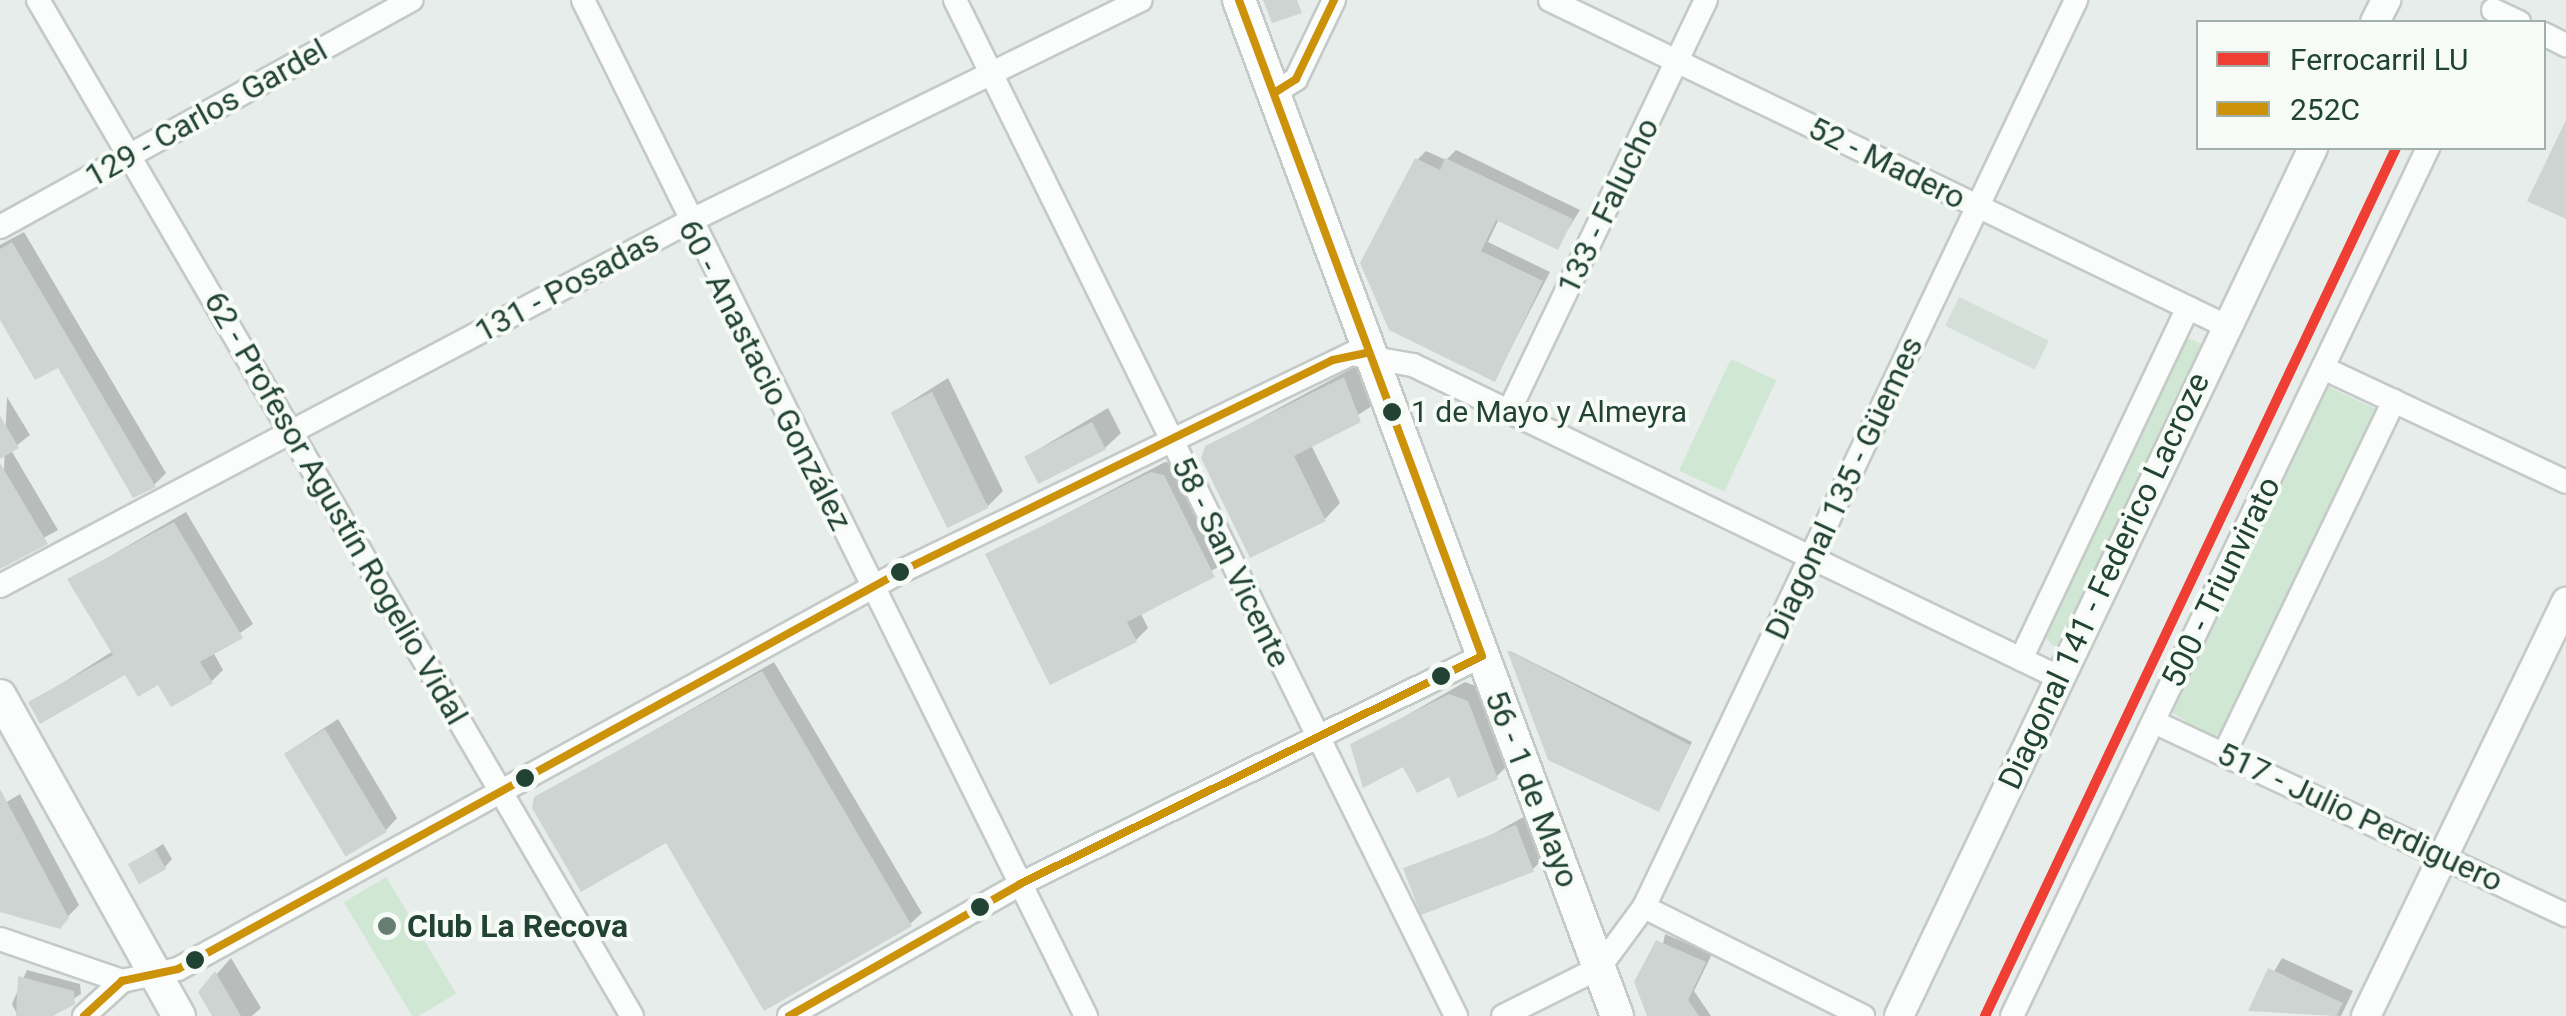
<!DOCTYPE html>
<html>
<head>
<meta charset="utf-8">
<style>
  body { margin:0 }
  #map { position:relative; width:2566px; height:1016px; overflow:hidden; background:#e7edea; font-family:Roboto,sans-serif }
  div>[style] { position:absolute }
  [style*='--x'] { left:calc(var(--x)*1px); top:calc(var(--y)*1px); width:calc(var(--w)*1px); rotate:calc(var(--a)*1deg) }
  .built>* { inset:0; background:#d5dfd9; transform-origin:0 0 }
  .green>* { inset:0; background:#d0e7d3; transform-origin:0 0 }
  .shadow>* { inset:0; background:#0003 }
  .building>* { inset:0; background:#ced4d1; transform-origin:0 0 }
  .roads { filter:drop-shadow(2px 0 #c4cac7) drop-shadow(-2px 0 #c4cac7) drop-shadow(0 2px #c4cac7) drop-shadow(0 -2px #c4cac7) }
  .minor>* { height:22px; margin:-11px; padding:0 11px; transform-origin:11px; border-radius:11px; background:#fbfcfc }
  .tertiary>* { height:28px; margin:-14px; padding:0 14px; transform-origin:14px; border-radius:14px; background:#fbfcfc }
  .secondary>* { height:32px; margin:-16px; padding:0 16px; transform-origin:16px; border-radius:16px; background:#fbfcfc }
  .bus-1>* { height:8px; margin:-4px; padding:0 4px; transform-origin:4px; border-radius:4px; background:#cc920a }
  .rail-1>* { height:10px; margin:-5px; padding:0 5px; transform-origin:5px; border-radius:5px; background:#ef3e33 }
  .dots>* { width:28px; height:28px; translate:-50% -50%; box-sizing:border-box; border:5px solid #f6fbf8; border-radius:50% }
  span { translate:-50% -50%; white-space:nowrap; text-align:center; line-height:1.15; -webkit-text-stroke:8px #f6fbf8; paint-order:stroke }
  .bus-label { font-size:30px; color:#224334 }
  .left { translate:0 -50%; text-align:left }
  .street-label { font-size:32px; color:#224334 }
  .poi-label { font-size:32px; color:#224334; font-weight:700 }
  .legend { position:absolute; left:2196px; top:20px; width:350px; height:130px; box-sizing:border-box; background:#f6fbf8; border:2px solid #a1b1aa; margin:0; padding:12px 18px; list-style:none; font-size:30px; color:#224334 }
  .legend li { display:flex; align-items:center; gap:20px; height:50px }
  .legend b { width:50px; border:2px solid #a1b1aa }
</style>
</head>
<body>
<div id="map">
  <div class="built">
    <i style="left:1959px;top:297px;width:100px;height:32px;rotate:26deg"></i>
  </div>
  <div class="green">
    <i style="clip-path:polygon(2185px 337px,2209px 347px,2066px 647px,2053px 646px,2044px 636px)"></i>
    <i style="left:1731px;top:359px;width:50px;height:123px;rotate:25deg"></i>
    <i style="clip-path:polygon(2324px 385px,2378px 410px,2222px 735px,2208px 736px,2167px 709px)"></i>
    <i style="left:386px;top:877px;width:136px;height:49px;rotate:59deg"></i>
  </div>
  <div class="shadow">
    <i style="clip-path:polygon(1456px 150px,1580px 210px,1557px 247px,1499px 219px,1488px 242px,1550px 272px,1495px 379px,1418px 159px,1426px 151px,1446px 160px)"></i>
    <i style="clip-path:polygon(24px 232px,166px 473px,154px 485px,58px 365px,0 315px,0 245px)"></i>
    <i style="clip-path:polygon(1360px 364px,1375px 404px,1311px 445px,1340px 503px,1325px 519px,1207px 447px)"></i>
    <i style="clip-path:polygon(948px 378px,1003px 491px,988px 506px,894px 412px)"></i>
    <i style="clip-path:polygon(7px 397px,30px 435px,11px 450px,58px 530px,0 562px)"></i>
    <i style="clip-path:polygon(1108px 408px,1121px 433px,1105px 448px,1027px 456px)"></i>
    <i style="clip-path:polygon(1165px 462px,1176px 464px,1225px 563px,1140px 612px,1148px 628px,1136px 640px,988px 555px)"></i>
    <i style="clip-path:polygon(186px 512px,253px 624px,213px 652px,223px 670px,212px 681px,126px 672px,31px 703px,113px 651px,71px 579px)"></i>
    <i style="clip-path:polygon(1510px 651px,1692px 742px,1661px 806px,1550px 758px)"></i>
    <i style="clip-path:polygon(774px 662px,922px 913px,910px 924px,536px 798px)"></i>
    <i style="clip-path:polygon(1465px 682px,1481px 688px,1510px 763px,1496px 777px,1404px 763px,1364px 785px,1353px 746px)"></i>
    <i style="clip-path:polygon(338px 719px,397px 818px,386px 830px,286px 753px)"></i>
    <i style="clip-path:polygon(20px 794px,79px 905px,59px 926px,0 909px,0 806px)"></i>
    <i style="clip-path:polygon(1527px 815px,1544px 858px,1532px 870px,1411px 880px)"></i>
    <i style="clip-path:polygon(163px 844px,172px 859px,165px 867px,131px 865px)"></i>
    <i style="clip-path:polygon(1665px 934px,1712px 954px,1694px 991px,1711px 1016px,1649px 1016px)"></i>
    <i style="clip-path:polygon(231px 958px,261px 1008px,252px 1016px,215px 1016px,201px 992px)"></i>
    <i style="clip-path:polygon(2282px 958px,2353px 991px,2341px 1016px,2252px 1009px)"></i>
    <i style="clip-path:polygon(27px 970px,80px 984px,81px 994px,47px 1016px,18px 1016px,12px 1004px)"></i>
  </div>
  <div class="building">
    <i style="clip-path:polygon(1263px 0,1297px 0,1302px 13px,1272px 23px)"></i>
    <i style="clip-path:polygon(2566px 120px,2566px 219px,2527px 201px)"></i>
    <i style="clip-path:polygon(1415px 158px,1440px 170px,1445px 158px,1573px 219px,1558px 250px,1496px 220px,1481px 251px,1543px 281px,1495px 382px,1389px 330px,1360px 263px)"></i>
    <i style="clip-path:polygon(12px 242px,79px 356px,156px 487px,133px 498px,58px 368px,35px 380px,0 320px,0 249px)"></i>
    <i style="clip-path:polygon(1344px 377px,1361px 422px,1294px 456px,1326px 521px,1250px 558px,1201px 458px,1205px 446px)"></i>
    <i style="left:932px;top:392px;width:129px;height:46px;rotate:64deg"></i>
    <i style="clip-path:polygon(0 416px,19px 448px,0 459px)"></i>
    <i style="left:1092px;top:422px;width:31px;height:76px;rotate:63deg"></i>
    <i style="clip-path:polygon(0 463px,48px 544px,0 569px)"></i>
    <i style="clip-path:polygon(1151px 472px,1164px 475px,1215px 577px,1127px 622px,1137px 642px,1050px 685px,985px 554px)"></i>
    <i style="clip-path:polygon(174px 522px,243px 638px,200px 662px,213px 683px,171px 707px,158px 685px,138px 697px,125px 675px,40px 724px,28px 702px,113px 655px,67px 579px)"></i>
    <i style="clip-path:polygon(1507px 650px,1690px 745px,1659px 812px,1548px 760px)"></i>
    <i style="clip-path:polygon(762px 671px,912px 926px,764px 1011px,666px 843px,581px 892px,532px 808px,534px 797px)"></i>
    <i style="clip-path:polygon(1449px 694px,1468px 701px,1498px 779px,1458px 798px,1449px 777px,1417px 793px,1403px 767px,1363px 788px,1350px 744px)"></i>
    <i style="left:325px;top:729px;width:120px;height:48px;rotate:59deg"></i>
    <i style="clip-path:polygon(0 789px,69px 918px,60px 929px,0 912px)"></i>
    <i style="left:1516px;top:825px;width:50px;height:121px;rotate:69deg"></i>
    <i style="left:155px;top:849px;width:23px;height:31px;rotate:61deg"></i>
    <i style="clip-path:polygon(1656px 940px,1706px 962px,1688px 1000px,1699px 1016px,1647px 1016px,1634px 982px)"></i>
    <i style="clip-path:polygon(2268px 968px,2343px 1003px,2336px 1016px,2248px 1011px)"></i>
    <i style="clip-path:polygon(215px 971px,241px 1016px,212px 1016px,198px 992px)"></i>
    <i style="clip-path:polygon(18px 976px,74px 991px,75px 1004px,53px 1016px,16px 1016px)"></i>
  </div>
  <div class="roads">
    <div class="minor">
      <i style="--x:38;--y:0;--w:1177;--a:59.69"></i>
      <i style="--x:583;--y:0;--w:1134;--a:63.66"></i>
      <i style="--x:955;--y:0;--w:1133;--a:63.75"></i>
      <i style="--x:1550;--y:0;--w:748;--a:25.74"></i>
      <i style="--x:2493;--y:10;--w:29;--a:25"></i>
      <i style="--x:2544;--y:34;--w:25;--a:27"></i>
      <i style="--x:1274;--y:93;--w:26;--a:-32"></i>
      <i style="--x:1296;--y:79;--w:88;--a:-64.3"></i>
      <i style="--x:0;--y:227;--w:470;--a:-28.9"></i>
      <i style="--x:2323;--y:368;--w:268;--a:25.1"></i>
      <i style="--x:1509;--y:411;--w:456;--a:-64.4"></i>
      <i style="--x:0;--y:586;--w:778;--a:-27.88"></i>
      <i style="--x:688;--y:222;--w:504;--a:-26.11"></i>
      <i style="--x:2021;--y:659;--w:389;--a:-64.6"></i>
      <i style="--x:2154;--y:722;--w:455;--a:25.1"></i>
      <i style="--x:2224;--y:754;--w:392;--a:-64.3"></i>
      <i style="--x:1644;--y:907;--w:245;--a:26.5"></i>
      <i style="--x:0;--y:939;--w:129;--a:19"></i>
      <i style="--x:84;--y:1016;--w:52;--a:-42.6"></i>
      <i style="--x:122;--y:981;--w:57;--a:-12.1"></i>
      <i style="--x:178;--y:969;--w:826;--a:-28.8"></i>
      <i style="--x:902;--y:571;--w:499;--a:-25.8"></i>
      <i style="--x:1351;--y:354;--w:63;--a:10.1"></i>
      <i style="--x:1413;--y:365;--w:716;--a:25.81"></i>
      <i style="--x:789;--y:1016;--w:266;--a:-29.7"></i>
      <i style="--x:1020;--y:884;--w:515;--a:-26.27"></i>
      <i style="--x:1503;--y:1016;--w:107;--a:-26.6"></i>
      <i style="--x:1599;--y:968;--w:76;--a:-53.6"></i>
      <i style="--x:1644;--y:907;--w:1005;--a:-64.53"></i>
      <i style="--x:2012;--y:1016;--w:963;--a:-64.39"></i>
    </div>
    <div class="tertiary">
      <i style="--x:2375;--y:22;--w:25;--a:-63"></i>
      <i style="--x:1899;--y:1016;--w:962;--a:-64.5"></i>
      <i style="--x:2366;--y:1016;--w:460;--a:-64.2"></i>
    </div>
    <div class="secondary">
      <i style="--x:1239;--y:0;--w:1084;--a:69.59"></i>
      <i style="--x:0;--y:696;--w:367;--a:60.8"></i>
    </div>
  </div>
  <div class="bus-1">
    <i style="--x:1274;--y:93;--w:26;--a:-32"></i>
    <i style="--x:1296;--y:79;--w:88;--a:-64.3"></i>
    <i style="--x:84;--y:1016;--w:52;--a:-42.6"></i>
    <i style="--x:122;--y:981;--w:57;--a:-12.1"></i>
    <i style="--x:178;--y:969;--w:826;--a:-28.8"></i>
    <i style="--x:902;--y:571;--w:480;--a:-26.1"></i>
    <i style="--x:1333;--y:360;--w:35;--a:-12"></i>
    <i style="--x:789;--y:1016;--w:266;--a:-29.7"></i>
    <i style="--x:1020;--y:884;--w:515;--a:-26.27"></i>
    <i style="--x:1482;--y:656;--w:700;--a:-110.33"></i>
  </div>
  <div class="rail-1">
    <i style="--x:1985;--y:1016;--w:960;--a:-64.66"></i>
  </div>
  <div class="dots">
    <i style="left:1392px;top:412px;background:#224334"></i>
    <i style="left:900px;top:572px;background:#224334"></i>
    <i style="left:1441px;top:676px;background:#224334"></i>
    <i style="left:525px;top:778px;background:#224334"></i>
    <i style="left:980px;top:907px;background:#224334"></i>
    <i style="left:387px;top:926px;background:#677e74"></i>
    <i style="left:195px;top:960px;background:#224334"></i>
  </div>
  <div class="bus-label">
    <span class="left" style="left:1411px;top:412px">1 de Mayo y Almeyra</span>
  </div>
  <div class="street-label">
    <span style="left:206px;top:113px;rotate:-29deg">129 - Carlos Gardel</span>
    <span style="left:1887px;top:163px;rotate:26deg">52 - Madero</span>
    <span style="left:1608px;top:206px;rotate:-64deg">133 - Falucho</span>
    <span style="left:567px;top:286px;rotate:-28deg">131 - Posadas</span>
    <span style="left:765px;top:375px;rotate:63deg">60 - Anastacio González</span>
    <span style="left:1844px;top:488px;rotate:-65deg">Diagonal 135 - Güemes</span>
    <span style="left:336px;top:508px;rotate:60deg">62 - Profesor Agustín Rogelio Vidal</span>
    <span style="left:1231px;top:562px;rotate:64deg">58 - San Vicente</span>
    <span style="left:2104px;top:581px;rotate:-65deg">Diagonal 141 - Federico Lacroze</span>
    <span style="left:2221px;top:582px;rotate:-64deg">500 - Triunvirato</span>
    <span style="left:1532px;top:789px;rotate:69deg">56 - 1 de Mayo</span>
    <span style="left:2360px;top:817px;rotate:25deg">517 - Julio Perdiguero</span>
  </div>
  <div class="poi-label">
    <span class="left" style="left:407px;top:926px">Club La Recova</span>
  </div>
  <ul class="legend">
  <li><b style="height:12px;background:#ef3e33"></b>Ferrocarril LU</li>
  <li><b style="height:12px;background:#cc920a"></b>252C</li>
  </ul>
</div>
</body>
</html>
